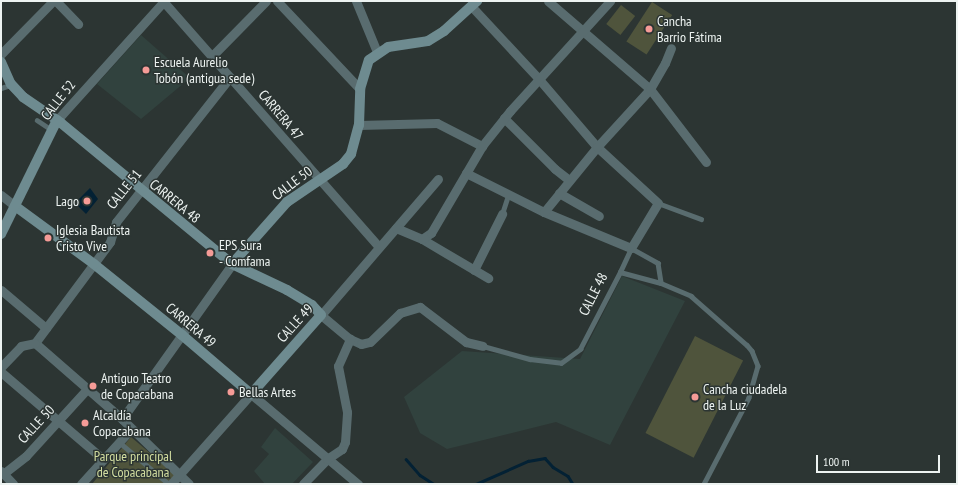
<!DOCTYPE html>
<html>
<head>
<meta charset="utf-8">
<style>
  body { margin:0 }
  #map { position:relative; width:958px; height:485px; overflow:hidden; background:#2c3533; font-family:"PT Sans Narrow",sans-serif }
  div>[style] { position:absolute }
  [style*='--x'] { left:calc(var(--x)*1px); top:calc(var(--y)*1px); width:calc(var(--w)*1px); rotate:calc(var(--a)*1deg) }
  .built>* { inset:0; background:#31423e }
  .green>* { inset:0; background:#4f543c; transform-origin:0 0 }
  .water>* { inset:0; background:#032134 }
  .stream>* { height:2.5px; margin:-1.25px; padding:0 1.25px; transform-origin:1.25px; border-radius:1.25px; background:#032134 }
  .lane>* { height:4.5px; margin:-2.25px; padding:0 2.25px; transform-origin:2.25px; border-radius:2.25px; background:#596c6f }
  .street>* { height:9px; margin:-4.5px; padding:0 4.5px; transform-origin:4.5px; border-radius:4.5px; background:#596c6f }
  .secondary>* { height:10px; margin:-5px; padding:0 5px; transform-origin:5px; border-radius:5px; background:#6e8b90 }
  .dots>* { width:11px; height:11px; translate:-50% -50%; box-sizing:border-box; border:2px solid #2c3533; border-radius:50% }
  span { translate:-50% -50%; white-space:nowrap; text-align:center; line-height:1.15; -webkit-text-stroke:3px #2c3533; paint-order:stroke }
  .poi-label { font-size:14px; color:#edf3f1 }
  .left { translate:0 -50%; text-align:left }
  .right { translate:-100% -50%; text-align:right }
  .street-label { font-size:14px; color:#edf3f1 }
  .park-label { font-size:14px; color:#d3dea1 }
  .frame { position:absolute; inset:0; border:2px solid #edf3f1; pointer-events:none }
  .scale { position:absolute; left:816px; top:455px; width:124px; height:18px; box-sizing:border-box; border:2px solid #edf3f1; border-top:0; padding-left:5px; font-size:12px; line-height:14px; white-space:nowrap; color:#edf3f1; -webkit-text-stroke:3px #2c3533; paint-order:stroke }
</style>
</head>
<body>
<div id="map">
  <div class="built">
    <i style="clip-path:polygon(141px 35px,190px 78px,141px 119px,97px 84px)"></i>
    <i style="clip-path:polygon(622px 276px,685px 301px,610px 445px,556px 422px,447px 449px,420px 433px,404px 397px,462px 351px,580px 359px)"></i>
    <i style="clip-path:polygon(275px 428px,313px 462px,292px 484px,265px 484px,254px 471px,269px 454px,261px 447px)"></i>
  </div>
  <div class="green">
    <i style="left:652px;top:2px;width:24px;height:47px;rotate:33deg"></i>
    <i style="left:621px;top:5px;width:18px;height:24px;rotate:38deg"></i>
    <i style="left:695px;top:336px;width:54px;height:109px;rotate:27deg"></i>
    <i style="clip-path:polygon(131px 437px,176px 475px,169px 484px,92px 484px)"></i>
  </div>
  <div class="water">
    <i style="clip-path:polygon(90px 188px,98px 199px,86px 214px,75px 203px)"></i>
  </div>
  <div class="stream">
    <i style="--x:406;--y:459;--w:21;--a:49"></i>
    <i style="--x:420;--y:475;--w:17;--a:33"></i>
    <i style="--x:476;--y:484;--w:57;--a:-23.9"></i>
    <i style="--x:528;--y:461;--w:17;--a:-10"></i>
    <i style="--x:545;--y:458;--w:12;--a:48"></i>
    <i style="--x:553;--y:467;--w:17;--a:31"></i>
    <i style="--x:568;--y:476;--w:9;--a:58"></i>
  </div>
  <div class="lane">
    <i style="--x:1;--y:88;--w:10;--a:-17"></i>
    <i style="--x:37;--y:120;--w:18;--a:34"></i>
    <i style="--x:658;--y:203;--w:46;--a:20.4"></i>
    <i style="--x:502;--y:214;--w:20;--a:-72"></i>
    <i style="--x:620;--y:272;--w:26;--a:-65"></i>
    <i style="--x:631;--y:248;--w:31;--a:29"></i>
    <i style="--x:658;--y:263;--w:20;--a:81"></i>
    <i style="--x:483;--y:346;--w:49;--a:15.5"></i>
    <i style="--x:530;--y:359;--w:31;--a:7"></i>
    <i style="--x:561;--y:363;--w:24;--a:-36"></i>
    <i style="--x:580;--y:349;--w:87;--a:-62.5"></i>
    <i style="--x:620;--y:272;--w:42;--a:15"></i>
    <i style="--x:661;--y:283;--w:33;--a:23"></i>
    <i style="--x:691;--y:296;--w:74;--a:41.2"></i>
    <i style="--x:747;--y:345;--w:8;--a:50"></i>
    <i style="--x:752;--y:351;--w:16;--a:68"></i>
    <i style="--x:758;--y:366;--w:33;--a:106"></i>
    <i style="--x:749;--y:398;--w:97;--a:117.6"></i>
    <i style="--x:119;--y:442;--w:65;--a:40"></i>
  </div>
  <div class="street">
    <i style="--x:56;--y:1;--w:32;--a:46"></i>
    <i style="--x:163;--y:1;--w:327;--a:48.7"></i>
    <i style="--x:277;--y:1;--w:121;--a:46.7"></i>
    <i style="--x:356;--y:1;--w:55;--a:67.6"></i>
    <i style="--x:548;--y:1;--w:135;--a:40.8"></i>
    <i style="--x:650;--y:89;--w:92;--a:52.5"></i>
    <i style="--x:1;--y:54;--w:74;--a:-45.5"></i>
    <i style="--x:212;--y:56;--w:77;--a:-45.5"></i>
    <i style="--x:504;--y:118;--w:72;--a:45"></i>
    <i style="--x:555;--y:169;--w:18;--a:38"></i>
    <i style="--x:57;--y:120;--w:160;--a:-48"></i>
    <i style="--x:359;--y:125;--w:78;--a:-1.5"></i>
    <i style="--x:437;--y:123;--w:51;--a:27.1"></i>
    <i style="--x:466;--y:173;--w:87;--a:26.6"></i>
    <i style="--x:544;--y:212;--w:94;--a:22.5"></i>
    <i style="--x:631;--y:248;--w:52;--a:-59"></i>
    <i style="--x:658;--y:203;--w:83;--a:-137.4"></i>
    <i style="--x:597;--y:147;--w:89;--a:-130.5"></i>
    <i style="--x:539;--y:79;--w:98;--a:-132.9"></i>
    <i style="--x:438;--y:179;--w:179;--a:130.7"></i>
    <i style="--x:321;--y:315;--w:38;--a:40"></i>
    <i style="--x:350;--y:339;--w:12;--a:24"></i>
    <i style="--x:361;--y:344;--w:9;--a:-13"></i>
    <i style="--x:370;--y:342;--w:42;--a:-44"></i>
    <i style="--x:400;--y:313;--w:21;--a:-17"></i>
    <i style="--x:420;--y:307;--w:58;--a:37.3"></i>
    <i style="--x:466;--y:342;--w:17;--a:13"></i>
    <i style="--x:559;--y:193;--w:46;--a:29.9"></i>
    <i style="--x:1;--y:195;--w:18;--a:38"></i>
    <i style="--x:544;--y:212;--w:84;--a:-50.8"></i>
    <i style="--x:597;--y:147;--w:79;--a:-47.6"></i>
    <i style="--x:650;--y:89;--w:30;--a:-60"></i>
    <i style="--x:665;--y:63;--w:16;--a:-68"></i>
    <i style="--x:396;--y:228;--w:28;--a:23"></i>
    <i style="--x:422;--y:239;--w:77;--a:30.6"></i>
    <i style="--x:422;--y:239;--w:11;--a:-34"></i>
    <i style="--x:431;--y:233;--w:101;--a:-59.6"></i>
    <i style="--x:482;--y:146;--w:45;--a:-51.3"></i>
    <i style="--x:510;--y:111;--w:149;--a:-47.7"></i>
    <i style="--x:474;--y:270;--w:63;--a:-63.4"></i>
    <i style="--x:1;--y:290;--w:59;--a:40.2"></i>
    <i style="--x:35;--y:343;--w:126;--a:-53.4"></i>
    <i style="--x:110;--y:242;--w:21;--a:-73"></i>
    <i style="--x:116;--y:222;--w:184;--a:-51.8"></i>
    <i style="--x:35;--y:343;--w:116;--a:41.1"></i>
    <i style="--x:122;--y:419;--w:93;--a:44.1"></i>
    <i style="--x:1;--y:367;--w:29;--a:-46"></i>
    <i style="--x:21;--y:346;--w:14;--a:-12"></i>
    <i style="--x:1;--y:372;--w:134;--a:40.5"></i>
    <i style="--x:122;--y:419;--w:190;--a:-54.6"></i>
    <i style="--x:1;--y:471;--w:18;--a:47"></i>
    <i style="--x:3;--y:474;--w:29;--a:-38"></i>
    <i style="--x:26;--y:456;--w:89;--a:-47.7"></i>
    <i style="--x:81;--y:484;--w:74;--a:-47.7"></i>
    <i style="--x:171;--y:484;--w:120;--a:-48.4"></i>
    <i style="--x:251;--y:394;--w:140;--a:40.1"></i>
    <i style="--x:303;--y:484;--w:35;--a:-46"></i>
    <i style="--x:327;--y:459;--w:18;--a:-34"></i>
    <i style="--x:342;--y:449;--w:8;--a:-67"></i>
    <i style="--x:345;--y:442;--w:30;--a:-86"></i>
    <i style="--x:347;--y:412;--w:47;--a:-101.1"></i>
    <i style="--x:338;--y:366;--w:30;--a:-66"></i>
  </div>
  <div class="secondary">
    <i style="--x:1;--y:62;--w:24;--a:66"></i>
    <i style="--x:11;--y:84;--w:18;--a:47"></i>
    <i style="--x:23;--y:97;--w:46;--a:34.4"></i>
    <i style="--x:61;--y:123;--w:222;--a:39.5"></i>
    <i style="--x:232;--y:264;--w:61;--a:25.3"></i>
    <i style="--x:287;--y:290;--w:29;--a:31"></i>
    <i style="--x:312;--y:305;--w:13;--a:48"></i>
    <i style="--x:321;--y:315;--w:106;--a:131.5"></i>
    <i style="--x:251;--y:394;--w:91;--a:-139.5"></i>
    <i style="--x:182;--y:335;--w:113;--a:-141.1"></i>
    <i style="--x:94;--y:264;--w:98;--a:-143.7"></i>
    <i style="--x:1;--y:234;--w:127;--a:-63.8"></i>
    <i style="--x:232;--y:264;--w:83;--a:-48.4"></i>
    <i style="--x:287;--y:202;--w:68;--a:-34.2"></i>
    <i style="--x:343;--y:164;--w:13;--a:-51"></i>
    <i style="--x:351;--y:154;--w:30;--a:-75"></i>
    <i style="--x:359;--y:125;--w:36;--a:-88"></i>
    <i style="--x:360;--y:89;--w:30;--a:-73"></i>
    <i style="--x:369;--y:60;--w:23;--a:-34"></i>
    <i style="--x:388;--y:47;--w:40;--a:-8.5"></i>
    <i style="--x:428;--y:41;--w:19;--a:-32"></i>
    <i style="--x:444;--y:31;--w:45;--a:-42.3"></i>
  </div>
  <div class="dots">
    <i style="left:649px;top:29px;background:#f59b97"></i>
    <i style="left:146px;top:70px;background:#f59b97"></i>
    <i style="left:87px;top:201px;background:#f59b97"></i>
    <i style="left:48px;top:238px;background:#f59b97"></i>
    <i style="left:210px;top:253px;background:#f59b97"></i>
    <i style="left:93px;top:386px;background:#f59b97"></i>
    <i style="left:231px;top:392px;background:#f59b97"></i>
    <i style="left:695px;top:397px;background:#f59b97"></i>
    <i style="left:85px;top:423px;background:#f59b97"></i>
  </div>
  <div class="poi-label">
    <span class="left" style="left:657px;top:29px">Cancha<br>Barrio Fátima</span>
    <span class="left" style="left:154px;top:70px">Escuela Aurelio<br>Tobón (antigua sede)</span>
    <span class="right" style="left:79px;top:201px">Lago</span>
    <span class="left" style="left:56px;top:238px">Iglesia Bautista<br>Cristo Vive</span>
    <span class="left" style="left:219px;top:253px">EPS Sura<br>- Comfama</span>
    <span class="left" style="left:101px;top:386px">Antiguo Teatro<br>de Copacabana</span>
    <span class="left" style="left:703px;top:397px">Cancha ciudadela<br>de la Luz</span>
    <span class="left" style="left:239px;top:392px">Bellas Artes</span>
    <span class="left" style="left:93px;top:423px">Alcaldía<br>Copacabana</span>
  </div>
  <div class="street-label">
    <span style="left:58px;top:100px;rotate:-52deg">CALLE 52</span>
    <span style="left:281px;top:115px;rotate:50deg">CARRERA 47</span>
    <span style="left:292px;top:183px;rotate:-37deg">CALLE 50</span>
    <span style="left:124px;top:189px;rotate:-51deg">CALLE 51</span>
    <span style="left:175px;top:201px;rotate:39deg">CARRERA 48</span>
    <span style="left:593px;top:294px;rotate:-63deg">CALLE 48</span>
    <span style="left:295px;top:323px;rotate:-48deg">CALLE 49</span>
    <span style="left:191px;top:325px;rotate:40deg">CARRERA 49</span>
    <span style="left:36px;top:424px;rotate:-47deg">CALLE 50</span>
  </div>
  <div class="park-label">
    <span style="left:133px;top:464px">Parque principal<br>de Copacabana</span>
  </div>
  <div class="frame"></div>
  <div class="scale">100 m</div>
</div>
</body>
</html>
